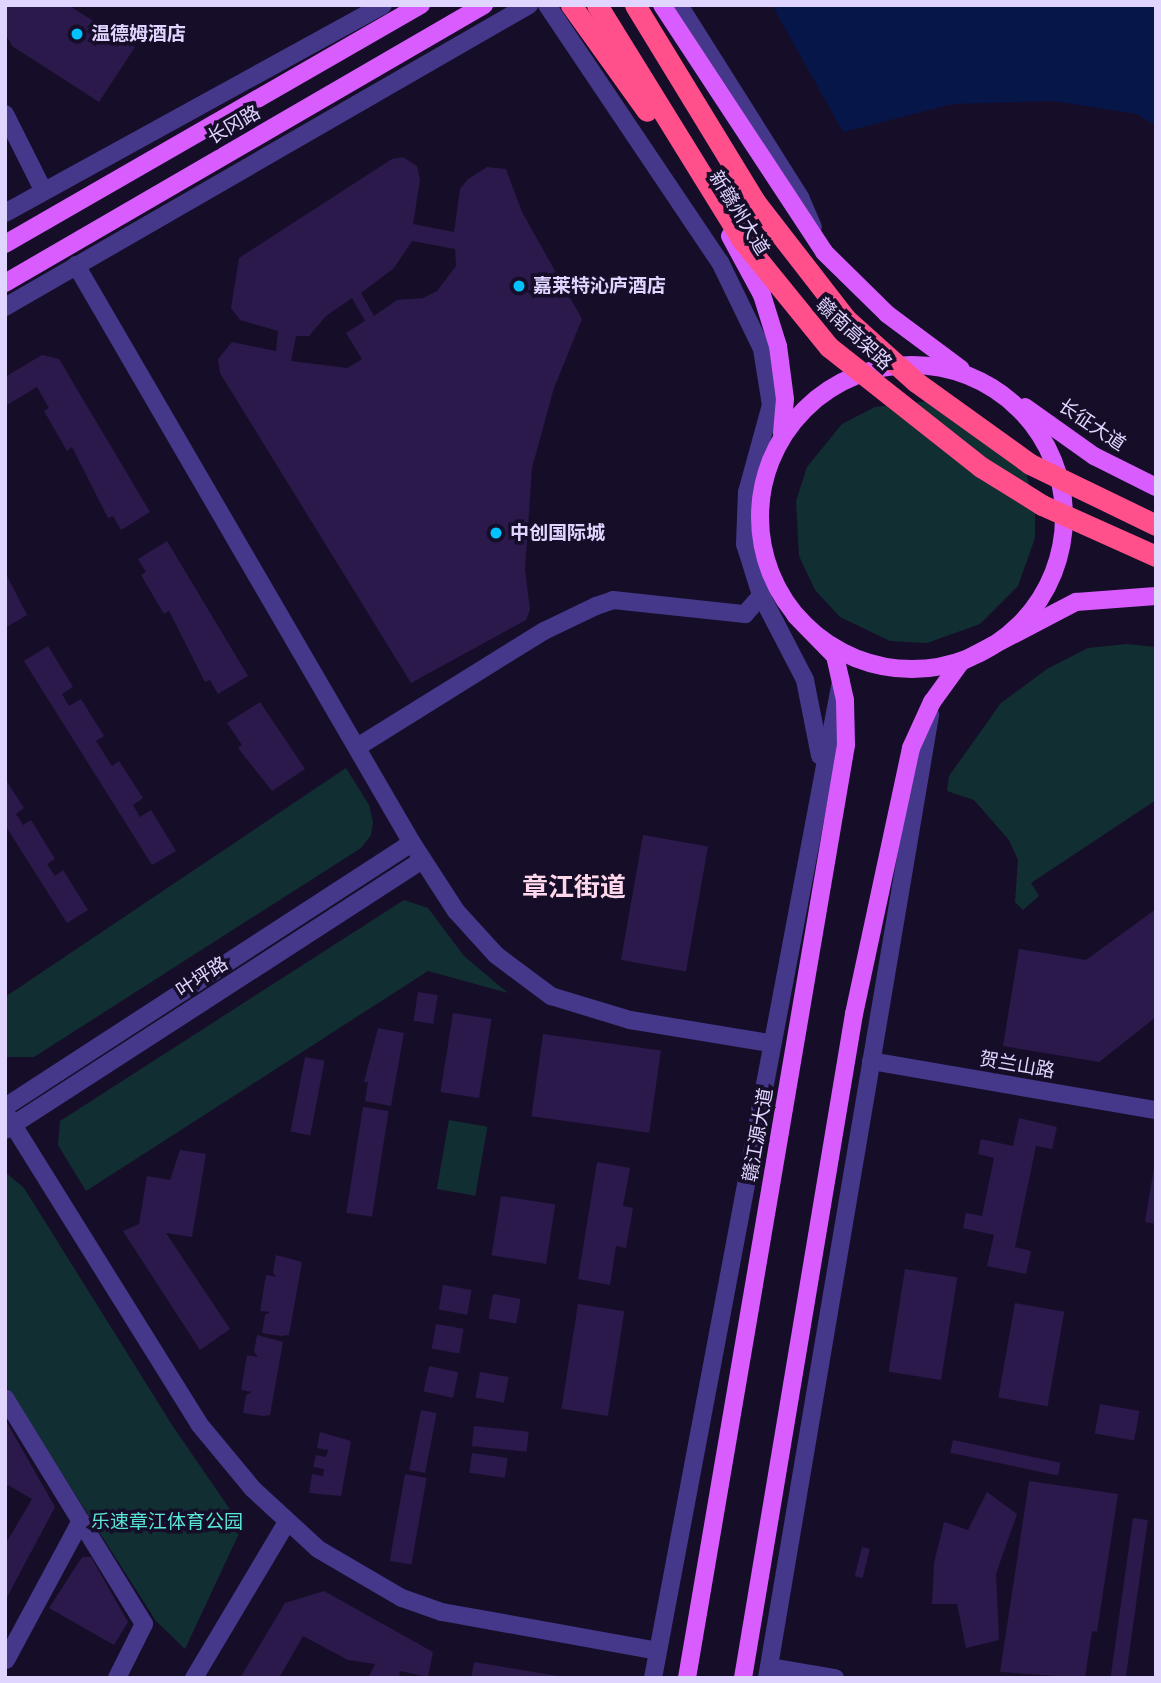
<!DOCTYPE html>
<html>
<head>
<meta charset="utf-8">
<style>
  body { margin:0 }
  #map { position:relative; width:1161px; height:1683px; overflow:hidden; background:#160e28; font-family:"PT Sans Narrow","Noto Sans SC",sans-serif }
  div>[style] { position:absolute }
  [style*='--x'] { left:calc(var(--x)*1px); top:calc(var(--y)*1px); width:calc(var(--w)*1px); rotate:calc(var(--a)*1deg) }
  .green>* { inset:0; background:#112f32; transform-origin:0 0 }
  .water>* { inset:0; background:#071648 }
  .building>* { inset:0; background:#2a194a; transform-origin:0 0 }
  .minor>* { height:18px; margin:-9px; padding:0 9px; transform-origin:9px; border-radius:9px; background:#453789 }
  .major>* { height:18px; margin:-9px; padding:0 9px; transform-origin:9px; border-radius:9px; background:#d95cff }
  .major>.ring { margin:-9px; padding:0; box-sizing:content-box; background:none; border:18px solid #d95cff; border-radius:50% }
  .highway-bridge>* { height:21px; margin:-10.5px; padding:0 10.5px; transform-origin:10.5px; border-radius:10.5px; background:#ff508c }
  .dots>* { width:19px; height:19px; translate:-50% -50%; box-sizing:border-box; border:4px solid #160e28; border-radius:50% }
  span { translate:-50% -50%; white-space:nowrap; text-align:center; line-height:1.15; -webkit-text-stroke:7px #160e28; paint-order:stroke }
  .poi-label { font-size:19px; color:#e0d5ff; font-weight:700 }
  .left { translate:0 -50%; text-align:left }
  .street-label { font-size:19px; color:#e0d5ff }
  .park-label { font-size:19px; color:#5ae6d7 }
  .district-label { font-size:26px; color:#ffd7eb; font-weight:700 }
  .frame { position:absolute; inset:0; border:7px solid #e0d5ff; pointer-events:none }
</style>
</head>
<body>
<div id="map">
  <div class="green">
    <i style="clip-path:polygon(929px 401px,1025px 470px,1035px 503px,1035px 538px,1018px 586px,980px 624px,927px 643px,890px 641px,840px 617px,815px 590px,799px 556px,796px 501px,807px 467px,842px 424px,875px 407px)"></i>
    <i style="clip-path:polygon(1127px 644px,1156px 647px,1156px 800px,1031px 883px,1039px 896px,1023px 910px,1015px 902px,1018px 860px,1009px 840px,974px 800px,947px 791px,949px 776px,1001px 703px,1047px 669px,1088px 648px)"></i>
    <i style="clip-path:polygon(346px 768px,369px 805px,373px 822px,371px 835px,361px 848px,34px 1057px,5px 1057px,5px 997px)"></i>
    <i style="clip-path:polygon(404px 900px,428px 908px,464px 956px,508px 993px,428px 971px,86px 1191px,58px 1145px,60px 1121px)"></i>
    <i style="left:449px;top:1120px;width:39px;height:70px;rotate:10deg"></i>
    <i style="clip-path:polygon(5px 1172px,24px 1188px,172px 1425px,242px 1527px,185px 1649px,156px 1621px,5px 1384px)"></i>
  </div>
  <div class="water">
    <i style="clip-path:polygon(772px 5px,1156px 5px,1156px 126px,1137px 114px,1053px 101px,953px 104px,843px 132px)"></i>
  </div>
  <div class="building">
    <i style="clip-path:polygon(5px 5px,68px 5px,135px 47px,99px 102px,12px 46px,5px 33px)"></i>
    <i style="clip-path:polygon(evenodd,403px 157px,417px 166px,420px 180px,413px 224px,454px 232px,460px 189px,468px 179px,487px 167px,506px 169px,522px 212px,582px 319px,554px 388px,532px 468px,525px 569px,530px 610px,526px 620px,411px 683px,220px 373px,218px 359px,232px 342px,276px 351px,278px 331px,240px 320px,231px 308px,239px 258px,392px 159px,403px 157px,412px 241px,455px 249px,456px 266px,437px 291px,423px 298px,397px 300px,374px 316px,361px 293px,394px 268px,412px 241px,403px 157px,352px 298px,365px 321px,346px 333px,362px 359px,347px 368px,291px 361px,296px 336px,309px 336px,326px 316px,352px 298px)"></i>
    <i style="clip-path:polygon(42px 355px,59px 359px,150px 512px,121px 530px,113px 516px,108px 518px,72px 447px,67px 451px,44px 411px,49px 408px,37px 387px,5px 406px,5px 377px)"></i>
    <i style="clip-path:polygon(167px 541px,248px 676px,218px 694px,210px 680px,205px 682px,169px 611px,164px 614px,141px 575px,146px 572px,138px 559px)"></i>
    <i style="clip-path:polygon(5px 572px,27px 615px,5px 628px)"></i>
    <i style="clip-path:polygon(48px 646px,73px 687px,62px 694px,69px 706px,81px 699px,104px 736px,96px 741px,112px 766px,119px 761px,143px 798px,133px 805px,140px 817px,151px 810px,176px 851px,152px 865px,24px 661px)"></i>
    <i style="clip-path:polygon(260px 702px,305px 769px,272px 791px,238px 748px,242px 745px,227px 723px)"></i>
    <i style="clip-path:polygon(5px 779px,24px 808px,16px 814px,23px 825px,31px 820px,55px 859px,47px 864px,55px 876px,63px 870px,88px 910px,67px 923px,5px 825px)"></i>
    <i style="left:643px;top:835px;width:66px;height:127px;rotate:10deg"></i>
    <i style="clip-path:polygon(1156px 909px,1156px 1017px,1099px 1062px,1003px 1046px,1019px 949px,1086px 960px)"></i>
    <i style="left:418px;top:992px;width:20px;height:29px;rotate:9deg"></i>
    <i style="left:453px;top:1013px;width:39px;height:80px;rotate:9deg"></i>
    <i style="clip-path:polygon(378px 1028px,404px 1033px,391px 1106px,365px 1101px,368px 1082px,364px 1082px)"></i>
    <i style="left:543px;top:1034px;width:119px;height:83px;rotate:8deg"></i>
    <i style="left:305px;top:1057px;width:20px;height:76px;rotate:11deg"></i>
    <i style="left:363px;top:1107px;width:26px;height:107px;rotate:9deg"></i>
    <i style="clip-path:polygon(1019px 1118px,1057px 1127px,1052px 1149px,1036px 1146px,1015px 1247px,1031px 1251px,1026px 1274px,987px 1266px,994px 1235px,963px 1228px,966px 1213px,982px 1216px,994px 1158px,978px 1154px,981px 1139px,1013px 1146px)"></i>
    <i style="clip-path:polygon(180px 1150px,206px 1154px,192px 1237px,166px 1233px,230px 1329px,200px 1350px,123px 1231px,139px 1224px,147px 1176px,170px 1180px)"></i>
    <i style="clip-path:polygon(597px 1162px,630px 1168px,623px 1206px,633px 1208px,626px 1248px,616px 1246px,610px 1285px,578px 1279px)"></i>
    <i style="clip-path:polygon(1154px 1168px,1156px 1168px,1156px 1224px,1145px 1222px)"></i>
    <i style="left:501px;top:1196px;width:55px;height:60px;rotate:9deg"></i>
    <i style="clip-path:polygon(276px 1255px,302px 1262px,289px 1335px,281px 1336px,262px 1333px,265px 1315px,270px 1312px,260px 1311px,266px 1275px,276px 1277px,273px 1272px)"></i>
    <i style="left:905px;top:1269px;width:53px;height:104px;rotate:9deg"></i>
    <i style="left:443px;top:1285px;width:29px;height:25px;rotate:10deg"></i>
    <i style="left:493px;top:1294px;width:28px;height:25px;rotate:10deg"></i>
    <i style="left:1015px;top:1303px;width:50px;height:96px;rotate:10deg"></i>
    <i style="left:578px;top:1304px;width:47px;height:106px;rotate:9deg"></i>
    <i style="left:436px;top:1324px;width:28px;height:25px;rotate:10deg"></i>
    <i style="clip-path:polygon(257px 1335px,283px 1342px,270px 1415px,263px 1416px,243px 1413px,246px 1395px,252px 1392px,241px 1390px,247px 1355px,258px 1357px,254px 1352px)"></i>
    <i style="left:429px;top:1366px;width:30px;height:26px;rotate:12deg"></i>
    <i style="left:480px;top:1372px;width:29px;height:26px;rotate:10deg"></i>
    <i style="left:1100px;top:1404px;width:40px;height:30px;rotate:10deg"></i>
    <i style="left:421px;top:1410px;width:16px;height:61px;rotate:11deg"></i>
    <i style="clip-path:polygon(5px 1419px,55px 1507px,5px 1601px,5px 1545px,32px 1499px,8px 1485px,5px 1489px)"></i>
    <i style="left:474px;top:1426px;width:55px;height:20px;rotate:6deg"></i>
    <i style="clip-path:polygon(320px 1432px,351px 1441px,341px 1496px,309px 1493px,312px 1474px,323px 1476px,324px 1469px,313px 1467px,316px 1455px,326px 1457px,328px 1450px,317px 1448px)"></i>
    <i style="left:953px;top:1440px;width:110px;height:13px;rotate:12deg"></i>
    <i style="left:472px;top:1453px;width:36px;height:20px;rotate:8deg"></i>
    <i style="left:405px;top:1474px;width:22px;height:88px;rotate:10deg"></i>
    <i style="clip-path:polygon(1029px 1481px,1118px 1494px,1097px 1632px,1092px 1631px,1085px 1678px,1000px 1672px)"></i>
    <i style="clip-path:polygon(987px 1492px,1017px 1514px,996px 1574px,999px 1640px,966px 1648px,957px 1604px,932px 1604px,934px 1563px,944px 1522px,968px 1530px)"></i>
    <i style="left:1133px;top:1518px;width:15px;height:162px;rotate:8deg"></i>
    <i style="left:862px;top:1547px;width:8px;height:30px;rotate:14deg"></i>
    <i style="clip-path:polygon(82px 1557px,91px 1557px,128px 1622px,114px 1645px,49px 1608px)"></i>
    <i style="clip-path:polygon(324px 1591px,433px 1652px,428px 1677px,400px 1671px,399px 1678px,368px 1678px,375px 1664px,348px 1660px,303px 1636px,279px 1678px,240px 1678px,285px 1603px)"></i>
    <i style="clip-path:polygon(474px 1662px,558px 1676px,558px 1678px,471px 1678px)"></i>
  </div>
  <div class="minor">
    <i style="--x:547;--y:5;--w:310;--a:56.1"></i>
    <i style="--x:720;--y:262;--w:97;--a:64.2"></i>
    <i style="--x:762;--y:349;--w:57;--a:80.9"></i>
    <i style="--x:771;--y:405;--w:90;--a:105.4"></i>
    <i style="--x:747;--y:492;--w:52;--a:92.2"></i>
    <i style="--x:745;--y:544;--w:53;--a:72.6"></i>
    <i style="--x:761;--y:595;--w:96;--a:62.6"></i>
    <i style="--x:805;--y:680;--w:77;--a:78.8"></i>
    <i style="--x:679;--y:5;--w:227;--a:57.8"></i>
    <i style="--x:800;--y:197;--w:33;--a:67"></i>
    <i style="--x:5;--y:114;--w:85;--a:63.4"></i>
    <i style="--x:5;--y:213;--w:431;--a:-28.8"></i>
    <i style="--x:76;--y:265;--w:669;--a:59.83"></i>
    <i style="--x:412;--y:843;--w:81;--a:57.1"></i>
    <i style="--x:456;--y:911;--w:59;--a:47.7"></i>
    <i style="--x:496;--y:955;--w:69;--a:36.7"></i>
    <i style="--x:551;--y:996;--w:83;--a:16.9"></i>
    <i style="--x:630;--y:1020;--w:141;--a:9.4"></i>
    <i style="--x:5;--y:307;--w:605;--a:-29.96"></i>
    <i style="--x:359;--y:746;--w:218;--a:-31.9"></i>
    <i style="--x:544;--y:631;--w:58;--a:-25.7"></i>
    <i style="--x:596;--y:606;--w:18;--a:-19"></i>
    <i style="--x:613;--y:600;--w:133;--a:6.1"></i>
    <i style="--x:745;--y:614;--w:44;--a:-48.7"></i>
    <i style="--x:871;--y:1061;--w:289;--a:9.8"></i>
    <i style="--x:5;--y:1107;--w:485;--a:-33"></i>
    <i style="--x:5;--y:1112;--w:367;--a:58.1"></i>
    <i style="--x:199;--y:1424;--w:85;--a:50.3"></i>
    <i style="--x:253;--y:1489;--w:88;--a:42.7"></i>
    <i style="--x:318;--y:1549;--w:97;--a:30.3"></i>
    <i style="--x:402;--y:1598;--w:42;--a:19.3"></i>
    <i style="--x:442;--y:1612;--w:219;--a:10.2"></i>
    <i style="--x:5;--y:1130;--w:497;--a:-32.9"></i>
    <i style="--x:5;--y:1398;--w:265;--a:58.4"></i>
    <i style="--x:144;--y:1624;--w:60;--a:116.6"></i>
    <i style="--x:6;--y:1660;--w:158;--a:-61.7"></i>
    <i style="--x:769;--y:1667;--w:67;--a:9.5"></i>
    <i style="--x:194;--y:1678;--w:182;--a:-59.2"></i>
    <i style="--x:653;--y:1678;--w:1015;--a:-79.32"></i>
    <i style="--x:767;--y:1678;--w:977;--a:-80.39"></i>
  </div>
  <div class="major">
    <i style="--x:662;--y:5;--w:295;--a:56.7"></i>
    <i style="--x:824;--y:252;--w:88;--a:44.5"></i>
    <i style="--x:887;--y:314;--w:92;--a:36.6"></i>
    <i style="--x:730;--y:236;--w:67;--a:61.5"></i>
    <i style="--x:762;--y:295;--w:53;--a:72.6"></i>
    <i style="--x:778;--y:346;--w:53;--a:82.5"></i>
    <i style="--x:785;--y:399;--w:35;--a:95"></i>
    <i style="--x:5;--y:244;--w:480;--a:-29.9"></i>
    <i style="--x:5;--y:283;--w:554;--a:-30.13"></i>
    <i class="ring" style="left:760px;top:365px;width:286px;height:286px"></i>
    <i style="--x:1025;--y:407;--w:85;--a:35.4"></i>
    <i style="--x:1094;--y:456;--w:69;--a:26.6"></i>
    <i style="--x:687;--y:1678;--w:946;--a:-80.33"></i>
    <i style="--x:846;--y:745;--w:45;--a:-91.3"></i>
    <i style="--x:845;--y:700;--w:45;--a:-102.8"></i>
    <i style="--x:835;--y:656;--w:57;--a:-134.3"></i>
    <i style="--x:743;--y:1678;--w:673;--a:-80.51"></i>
    <i style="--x:854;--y:1014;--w:272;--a:-77.9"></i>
    <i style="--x:911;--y:748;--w:51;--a:-65.5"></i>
    <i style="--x:932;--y:702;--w:49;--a:-54.1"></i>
    <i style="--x:961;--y:662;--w:130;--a:-27.6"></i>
    <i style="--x:1076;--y:602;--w:80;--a:-4.3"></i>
  </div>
  <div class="highway-bridge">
    <i style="--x:571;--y:5;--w:130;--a:54.4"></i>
    <i style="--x:597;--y:5;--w:276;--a:58.3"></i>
    <i style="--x:742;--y:240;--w:138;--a:50.9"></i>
    <i style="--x:829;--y:347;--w:194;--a:38.3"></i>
    <i style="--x:981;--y:467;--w:72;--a:31.9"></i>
    <i style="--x:1042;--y:505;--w:125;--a:24.1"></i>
    <i style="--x:635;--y:5;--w:232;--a:58.6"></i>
    <i style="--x:756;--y:203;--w:147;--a:52.2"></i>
    <i style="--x:846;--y:319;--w:94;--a:42"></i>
    <i style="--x:916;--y:382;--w:140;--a:35.7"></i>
    <i style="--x:1030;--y:464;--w:140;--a:25.8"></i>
  </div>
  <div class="dots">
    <i style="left:77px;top:34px;background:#01c2ff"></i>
    <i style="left:519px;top:286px;background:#01c2ff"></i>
    <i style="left:496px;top:533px;background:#01c2ff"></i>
  </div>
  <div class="poi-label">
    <span class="left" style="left:91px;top:34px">温德姆酒店</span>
    <span class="left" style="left:533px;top:286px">嘉莱特沁庐酒店</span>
    <span class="left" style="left:510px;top:533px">中创国际城</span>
  </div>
  <div class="street-label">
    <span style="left:234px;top:125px;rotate:-30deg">长冈路</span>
    <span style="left:739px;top:213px;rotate:58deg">新赣州大道</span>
    <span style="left:854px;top:334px;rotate:43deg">赣南高架路</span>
    <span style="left:1092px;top:425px;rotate:34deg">长征大道</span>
    <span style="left:202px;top:977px;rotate:-33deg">叶坪路</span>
    <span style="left:1017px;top:1065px;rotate:10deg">贺兰山路</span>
    <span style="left:758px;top:1135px;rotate:-80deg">赣江源大道</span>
  </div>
  <div class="park-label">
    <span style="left:167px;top:1522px">乐速章江体育公园</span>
  </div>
  <div class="district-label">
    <span style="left:574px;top:887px">章江街道</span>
  </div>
  <div class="frame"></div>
</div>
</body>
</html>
